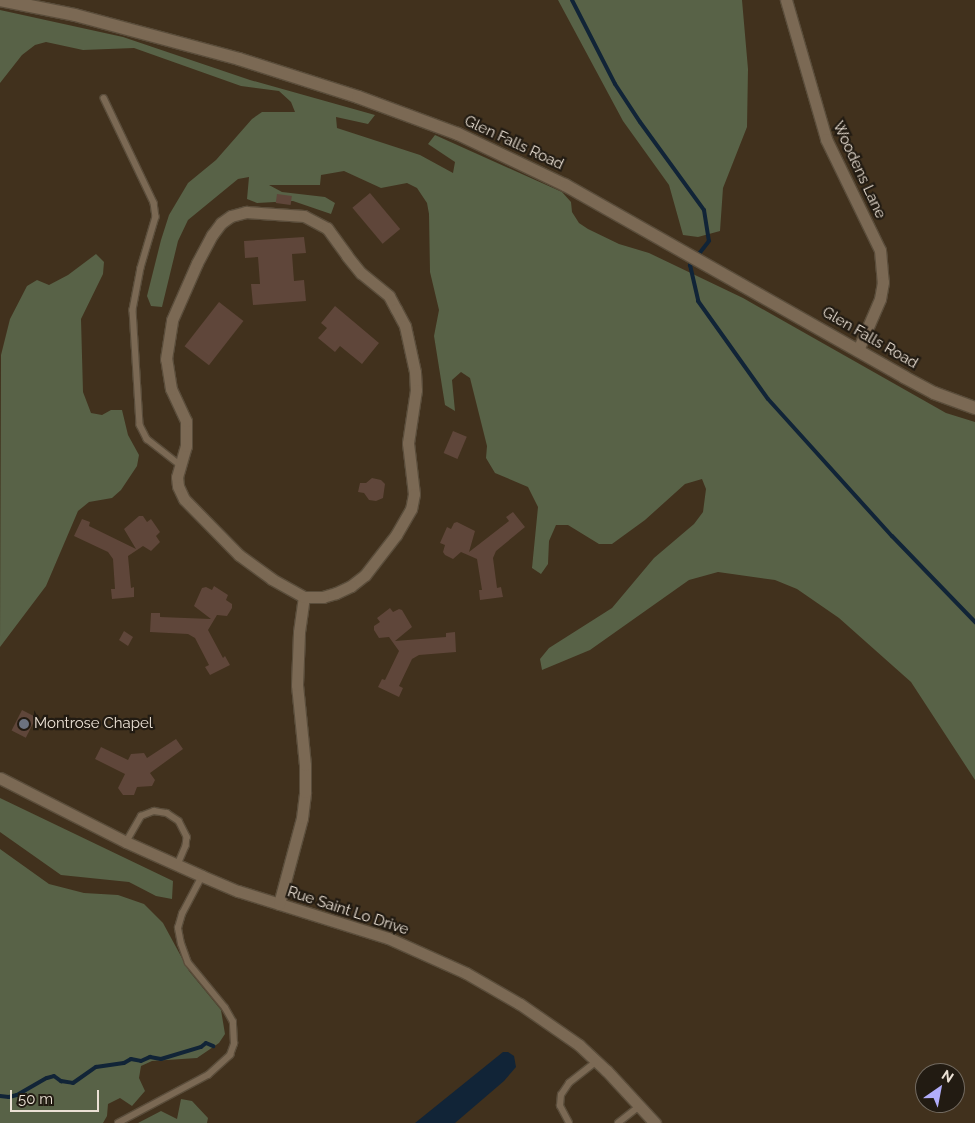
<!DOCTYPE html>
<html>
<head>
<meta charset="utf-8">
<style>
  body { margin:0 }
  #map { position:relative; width:975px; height:1123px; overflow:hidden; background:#41311d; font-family:Raleway,sans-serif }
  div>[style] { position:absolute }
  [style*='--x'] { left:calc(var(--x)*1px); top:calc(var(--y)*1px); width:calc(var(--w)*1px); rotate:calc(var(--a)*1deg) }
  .forest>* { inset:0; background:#586247 }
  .water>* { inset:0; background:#112437 }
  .stream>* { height:4px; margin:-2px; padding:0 2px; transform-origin:2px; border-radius:2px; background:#112437 }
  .building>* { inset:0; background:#5f463a; transform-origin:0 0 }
  .roads { filter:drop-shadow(1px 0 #5a4d3b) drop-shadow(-1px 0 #5a4d3b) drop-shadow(0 1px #5a4d3b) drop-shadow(0 -1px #5a4d3b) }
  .lane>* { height:5.5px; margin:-2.75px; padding:0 2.75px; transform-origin:2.75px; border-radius:2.75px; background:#7b6954 }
  .street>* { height:11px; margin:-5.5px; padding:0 5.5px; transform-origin:5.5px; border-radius:5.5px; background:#7b6954 }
  .secondary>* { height:12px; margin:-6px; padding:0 6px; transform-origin:6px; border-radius:6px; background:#7b6954 }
  .dots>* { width:14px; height:14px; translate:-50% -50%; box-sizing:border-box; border:2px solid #221b12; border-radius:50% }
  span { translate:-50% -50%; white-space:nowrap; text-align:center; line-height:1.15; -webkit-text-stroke:4.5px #221b12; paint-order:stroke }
  .street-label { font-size:15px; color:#ebe1d5 }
  .poi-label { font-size:15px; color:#ebe1d5 }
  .left { translate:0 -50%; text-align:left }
  .north { position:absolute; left:915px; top:1063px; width:50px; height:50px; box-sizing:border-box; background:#221b12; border:1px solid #726a60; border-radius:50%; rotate:33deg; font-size:14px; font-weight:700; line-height:20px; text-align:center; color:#ebe1d5 }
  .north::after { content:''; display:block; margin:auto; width:18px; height:22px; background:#b1adfa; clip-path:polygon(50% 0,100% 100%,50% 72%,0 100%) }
  .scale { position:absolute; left:10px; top:1090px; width:89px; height:22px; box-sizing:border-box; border:2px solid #ebe1d5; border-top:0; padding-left:6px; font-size:15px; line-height:18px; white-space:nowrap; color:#ebe1d5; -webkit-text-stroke:4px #221b12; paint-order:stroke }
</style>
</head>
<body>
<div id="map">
  <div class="forest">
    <i style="clip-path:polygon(558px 0,742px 0,748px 69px,747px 127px,723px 188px,720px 231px,698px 237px,683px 235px,669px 185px,623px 121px)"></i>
    <i style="clip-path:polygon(0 10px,123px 37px,250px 80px,375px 115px,368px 124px,336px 117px,337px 128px,420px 155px,453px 173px,455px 162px,428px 144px,435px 135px,562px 192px,571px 202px,572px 212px,579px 223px,588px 229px,619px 244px,649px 253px,743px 298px,946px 413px,975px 422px,975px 780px,911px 682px,839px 618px,797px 589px,775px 580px,718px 572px,689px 580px,590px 650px,542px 670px,540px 659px,549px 648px,612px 608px,654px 558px,694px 524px,703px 512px,706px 489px,702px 479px,685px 484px,645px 520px,612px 544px,599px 544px,568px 525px,556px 525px,549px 541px,548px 564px,541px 574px,532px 568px,538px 507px,528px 487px,495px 473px,486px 458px,487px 446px,470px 378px,461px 372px,452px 380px,455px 411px,445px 405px,434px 336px,439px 310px,430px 272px,429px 214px,427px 203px,417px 188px,407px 183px,381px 188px,344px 171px,321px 175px,320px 185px,269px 185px,282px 192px,325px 197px,335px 203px,331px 214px,293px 201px,257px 203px,247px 199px,249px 177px,238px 179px,188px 220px,178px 241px,162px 307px,151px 306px,147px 296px,161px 240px,169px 215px,188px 183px,216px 160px,252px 119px,262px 112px,295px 112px,291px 102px,279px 91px,241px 86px,134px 48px,83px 50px,46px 42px,35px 45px,22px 55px,0 83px)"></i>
    <i style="clip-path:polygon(96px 254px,104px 262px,103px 274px,81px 319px,83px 392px,91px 413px,102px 415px,111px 410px,122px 410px,128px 435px,139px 455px,137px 466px,121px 490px,112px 498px,89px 502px,78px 511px,46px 586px,0 647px,1px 355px,10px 319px,27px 286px,37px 280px,49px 285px,68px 275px)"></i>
    <i style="clip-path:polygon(0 798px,173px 881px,172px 899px,156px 896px,129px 882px,61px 875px,0 832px)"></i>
    <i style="clip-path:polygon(0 849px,49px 884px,84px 893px,118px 895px,144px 904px,163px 923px,189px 971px,221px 1010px,225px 1034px,219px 1043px,197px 1058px,152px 1061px,141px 1066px,139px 1078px,145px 1091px,132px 1106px,120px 1098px,108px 1104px,107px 1116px,103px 1123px,0 1123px)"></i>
    <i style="clip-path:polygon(181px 1099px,192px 1101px,208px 1118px,207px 1123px,138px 1123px,161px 1111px,177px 1119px)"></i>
  </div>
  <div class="water">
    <i style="clip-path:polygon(503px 1052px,508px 1052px,514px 1056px,516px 1067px,504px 1081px,455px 1123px,415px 1123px)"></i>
  </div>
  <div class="stream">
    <i style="--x:572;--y:0;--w:94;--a:62.9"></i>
    <i style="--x:615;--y:84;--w:45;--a:56.7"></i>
    <i style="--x:640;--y:122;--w:109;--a:54"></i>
    <i style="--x:704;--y:210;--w:31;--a:81"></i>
    <i style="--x:709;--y:241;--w:31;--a:128"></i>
    <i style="--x:690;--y:265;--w:37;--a:77"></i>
    <i style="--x:698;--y:301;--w:120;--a:54.5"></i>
    <i style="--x:768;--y:399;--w:185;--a:47.9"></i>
    <i style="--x:892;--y:536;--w:120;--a:46"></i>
    <i style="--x:0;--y:1096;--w:9;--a:6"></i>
    <i style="--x:9;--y:1097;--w:8;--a:-14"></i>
    <i style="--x:17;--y:1095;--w:34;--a:-30"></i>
    <i style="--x:47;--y:1078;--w:7;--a:-16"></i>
    <i style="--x:54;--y:1076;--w:9;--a:36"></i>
    <i style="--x:61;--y:1081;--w:12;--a:9"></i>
    <i style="--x:73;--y:1083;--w:28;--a:-35"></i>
    <i style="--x:96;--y:1067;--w:28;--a:-8"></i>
    <i style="--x:124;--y:1063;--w:8;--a:-30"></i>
    <i style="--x:131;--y:1059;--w:10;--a:11"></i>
    <i style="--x:141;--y:1061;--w:10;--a:-24"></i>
    <i style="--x:150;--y:1057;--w:11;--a:10"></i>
    <i style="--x:161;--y:1059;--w:42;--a:-16.7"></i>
    <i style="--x:201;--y:1047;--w:6;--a:-39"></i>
    <i style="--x:206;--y:1043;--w:8;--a:23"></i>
  </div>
  <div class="building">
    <i style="left:370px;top:193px;width:47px;height:23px;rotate:50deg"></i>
    <i style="left:277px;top:194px;width:15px;height:9px;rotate:8deg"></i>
    <i style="clip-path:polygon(304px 237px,306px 253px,292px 254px,294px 281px,304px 280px,306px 301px,253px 305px,251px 284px,260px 284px,258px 257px,245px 258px,244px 241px)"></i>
    <i style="left:219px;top:302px;width:31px;height:56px;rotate:38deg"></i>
    <i style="clip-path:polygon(335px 306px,379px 343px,362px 364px,340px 346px,335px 352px,318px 338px,327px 328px,321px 323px)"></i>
    <i style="left:453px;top:431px;width:15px;height:24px;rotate:23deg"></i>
    <i style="clip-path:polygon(372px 478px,381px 480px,385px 484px,383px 498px,376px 501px,369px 500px,364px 493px,358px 492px,360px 483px,366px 483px)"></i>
    <i style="clip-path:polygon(513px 512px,525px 527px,496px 551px,493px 558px,497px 588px,501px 587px,503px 597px,480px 600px,479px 590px,482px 590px,477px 559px,461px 552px,453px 559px,445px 555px,443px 552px,445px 545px,440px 543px,447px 527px,451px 529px,454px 523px,457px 522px,475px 531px,469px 552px,509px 521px,506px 517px)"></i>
    <i style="clip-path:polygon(139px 516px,143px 516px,147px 522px,151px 519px,160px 532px,156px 536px,160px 542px,151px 551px,143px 546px,128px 556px,131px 588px,134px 587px,134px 597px,112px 599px,111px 589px,115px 589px,113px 559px,108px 552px,74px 536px,82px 519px,90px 522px,89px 526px,136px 549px,124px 529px)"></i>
    <i style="clip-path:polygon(214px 586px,228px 595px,226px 600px,232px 604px,232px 608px,227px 616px,217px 615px,208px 630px,223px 658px,225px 656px,230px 665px,210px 675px,205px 667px,209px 665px,195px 638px,188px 634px,150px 632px,151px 613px,160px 613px,160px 617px,211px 619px,194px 606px,202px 588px,206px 587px,212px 590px)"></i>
    <i style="clip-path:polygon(390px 608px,393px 612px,399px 609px,402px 610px,412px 627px,395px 641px,446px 637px,446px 633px,455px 632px,456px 652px,419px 655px,412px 659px,399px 686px,403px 688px,399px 697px,378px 687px,382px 679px,385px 680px,399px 651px,389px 637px,379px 638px,374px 630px,374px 626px,380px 622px,377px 618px)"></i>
    <i style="clip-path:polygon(124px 631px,133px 637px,128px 646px,119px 640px)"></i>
    <i style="left:22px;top:710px;width:16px;height:23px;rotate:27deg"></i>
    <i style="clip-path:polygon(176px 739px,183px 749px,150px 773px,155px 780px,152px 786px,137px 787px,134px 795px,123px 795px,118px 788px,125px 774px,95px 759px,101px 747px,128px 760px,131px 754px,144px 753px,147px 758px)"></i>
  </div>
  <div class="roads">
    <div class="lane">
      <i style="--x:104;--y:98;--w:116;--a:64.5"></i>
      <i style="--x:154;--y:203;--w:14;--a:82"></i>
      <i style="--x:156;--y:217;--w:53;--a:106.4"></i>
      <i style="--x:141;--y:268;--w:43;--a:100.8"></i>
      <i style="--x:133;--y:310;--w:115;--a:86.5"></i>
      <i style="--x:140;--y:425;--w:16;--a:63"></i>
      <i style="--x:147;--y:439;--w:41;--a:38"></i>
      <i style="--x:126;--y:842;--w:30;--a:-60"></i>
      <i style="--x:141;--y:816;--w:14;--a:-21"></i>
      <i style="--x:154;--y:811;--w:13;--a:9"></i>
      <i style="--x:167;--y:813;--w:14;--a:34"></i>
      <i style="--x:179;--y:821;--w:18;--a:63"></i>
      <i style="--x:187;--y:837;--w:9;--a:96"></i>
      <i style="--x:186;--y:846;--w:21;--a:113"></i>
      <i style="--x:118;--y:1123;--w:102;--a:-28.1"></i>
      <i style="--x:208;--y:1075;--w:30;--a:-42"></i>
      <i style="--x:230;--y:1055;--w:12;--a:-70"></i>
      <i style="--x:234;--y:1044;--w:22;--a:-93"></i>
      <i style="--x:233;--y:1022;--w:16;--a:-120"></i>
      <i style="--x:225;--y:1008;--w:58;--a:-129.4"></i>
      <i style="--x:188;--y:963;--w:20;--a:-110"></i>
      <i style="--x:181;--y:944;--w:16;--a:-101"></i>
      <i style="--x:178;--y:928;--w:15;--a:-74"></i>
      <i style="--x:182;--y:914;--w:43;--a:-62.2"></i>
      <i style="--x:569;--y:1123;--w:19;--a:-118"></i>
      <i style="--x:560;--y:1106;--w:11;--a:-85"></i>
      <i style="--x:561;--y:1095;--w:14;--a:-56"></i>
      <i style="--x:569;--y:1083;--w:36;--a:-38"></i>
      <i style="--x:618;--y:1123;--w:28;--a:-38"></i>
    </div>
    <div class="street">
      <i style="--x:786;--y:0;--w:145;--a:73.9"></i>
      <i style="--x:826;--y:139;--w:123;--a:64.1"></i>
      <i style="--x:880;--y:250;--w:32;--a:85"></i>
      <i style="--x:883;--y:282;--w:17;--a:100"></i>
      <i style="--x:880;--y:299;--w:56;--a:113.3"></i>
      <i style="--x:0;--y:778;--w:141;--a:26.9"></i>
      <i style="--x:126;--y:842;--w:83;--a:24.1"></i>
      <i style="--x:202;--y:876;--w:39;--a:23"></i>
      <i style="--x:238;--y:891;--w:157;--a:17.4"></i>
      <i style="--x:388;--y:938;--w:85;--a:24.2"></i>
      <i style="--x:466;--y:973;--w:62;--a:29.9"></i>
      <i style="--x:520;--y:1004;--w:72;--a:34.8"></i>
      <i style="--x:579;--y:1045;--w:38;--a:43"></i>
      <i style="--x:607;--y:1071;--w:71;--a:47.3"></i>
      <i style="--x:279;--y:904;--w:89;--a:-75"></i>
      <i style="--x:302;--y:818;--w:26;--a:-83"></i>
      <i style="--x:305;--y:792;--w:27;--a:-90"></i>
      <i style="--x:305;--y:765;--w:80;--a:-95.7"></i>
      <i style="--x:297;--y:685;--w:53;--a:-87.8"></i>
      <i style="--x:299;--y:632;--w:35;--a:-82"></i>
      <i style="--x:304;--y:597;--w:37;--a:-151"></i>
      <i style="--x:272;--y:579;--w:41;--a:-144"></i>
      <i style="--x:239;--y:555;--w:78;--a:-134.5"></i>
      <i style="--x:184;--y:499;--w:14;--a:-115"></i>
      <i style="--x:178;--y:486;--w:9;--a:-96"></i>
      <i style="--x:177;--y:477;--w:32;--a:-74"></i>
      <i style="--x:186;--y:446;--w:25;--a:-90"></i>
      <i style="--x:186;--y:421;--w:35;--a:-115"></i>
      <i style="--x:171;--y:389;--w:30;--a:-99"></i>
      <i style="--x:166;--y:359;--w:39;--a:-81"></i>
      <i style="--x:172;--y:320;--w:62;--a:-66.3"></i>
      <i style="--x:197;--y:263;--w:32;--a:-62"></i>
      <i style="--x:212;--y:235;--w:15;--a:-53"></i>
      <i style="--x:221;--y:223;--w:12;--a:-35"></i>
      <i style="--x:231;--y:216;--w:16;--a:-15"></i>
      <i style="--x:246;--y:212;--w:58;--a:3.9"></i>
      <i style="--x:304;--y:216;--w:26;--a:28"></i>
      <i style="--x:327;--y:228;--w:34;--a:54"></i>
      <i style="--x:347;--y:256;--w:22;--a:51"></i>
      <i style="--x:361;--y:273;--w:36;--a:39"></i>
      <i style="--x:389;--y:296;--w:15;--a:62"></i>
      <i style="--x:396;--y:309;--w:19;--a:62"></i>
      <i style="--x:405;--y:326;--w:47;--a:77.7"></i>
      <i style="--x:415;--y:372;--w:18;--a:87"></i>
      <i style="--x:416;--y:390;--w:54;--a:98.6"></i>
      <i style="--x:408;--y:443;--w:51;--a:83.3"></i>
      <i style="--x:414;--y:494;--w:15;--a:101"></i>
      <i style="--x:411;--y:509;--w:30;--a:120"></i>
      <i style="--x:396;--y:535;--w:51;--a:127.8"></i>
      <i style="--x:365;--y:575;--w:18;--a:142"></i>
      <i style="--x:351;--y:586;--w:17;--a:155"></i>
      <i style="--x:336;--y:593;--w:14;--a:163"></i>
      <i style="--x:323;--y:597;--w:19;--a:180"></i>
    </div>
    <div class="secondary">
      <i style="--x:0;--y:0;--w:76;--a:11.3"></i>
      <i style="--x:75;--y:15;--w:170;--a:15"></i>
      <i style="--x:239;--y:59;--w:125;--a:17.7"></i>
      <i style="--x:358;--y:97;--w:107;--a:20.3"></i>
      <i style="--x:458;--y:134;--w:119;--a:25.5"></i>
      <i style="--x:565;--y:185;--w:390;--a:29.5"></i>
      <i style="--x:904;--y:377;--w:34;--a:28"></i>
      <i style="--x:934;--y:393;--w:44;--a:20.1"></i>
    </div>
  </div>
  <div class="dots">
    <i style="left:24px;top:724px;background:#6b7280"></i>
  </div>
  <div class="street-label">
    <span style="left:514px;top:143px;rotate:25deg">Glen Falls Road</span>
    <span style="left:859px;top:170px;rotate:65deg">Woodens Lane</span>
    <span style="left:870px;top:338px;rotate:30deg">Glen Falls Road</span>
    <span style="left:348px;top:911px;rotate:18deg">Rue Saint Lo Drive</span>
  </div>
  <div class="poi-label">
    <span class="left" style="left:34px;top:724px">Montrose Chapel</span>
  </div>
  <div class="north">N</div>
  <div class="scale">50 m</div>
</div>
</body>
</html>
